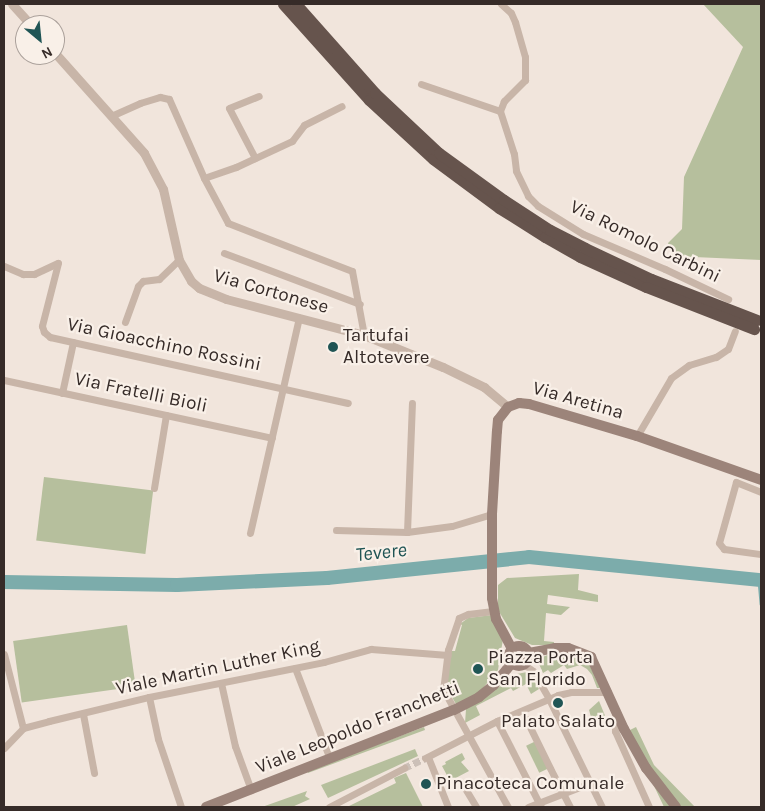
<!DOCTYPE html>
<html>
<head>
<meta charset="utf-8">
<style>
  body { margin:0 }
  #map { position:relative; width:765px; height:811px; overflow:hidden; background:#f1e5dc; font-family:Karla,sans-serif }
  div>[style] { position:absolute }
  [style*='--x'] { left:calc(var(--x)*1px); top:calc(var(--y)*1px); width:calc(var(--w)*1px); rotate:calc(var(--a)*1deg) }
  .green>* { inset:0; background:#b6bf9d; transform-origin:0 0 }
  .stream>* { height:2.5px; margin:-1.25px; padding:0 1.25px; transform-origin:1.25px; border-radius:1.25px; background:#7cacab }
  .river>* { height:14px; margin:-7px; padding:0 7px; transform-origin:7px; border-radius:7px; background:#7cacab }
  .minor-tunnel>* { height:7px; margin-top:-3.5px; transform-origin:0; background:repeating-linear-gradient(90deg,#ccc0b8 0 7px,transparent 0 10.5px) }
  .minor>* { height:7px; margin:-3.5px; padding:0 3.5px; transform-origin:3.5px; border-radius:3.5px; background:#c8b5a8 }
  .tertiary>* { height:9px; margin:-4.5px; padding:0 4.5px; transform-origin:4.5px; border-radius:4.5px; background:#c8b5a8 }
  .secondary>* { height:10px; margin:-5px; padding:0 5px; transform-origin:5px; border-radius:5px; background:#9c847a }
  .secondary>.ring { margin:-5px; padding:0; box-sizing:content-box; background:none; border:10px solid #9c847a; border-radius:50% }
  .trunk>* { height:11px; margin:-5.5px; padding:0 5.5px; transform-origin:5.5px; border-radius:5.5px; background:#66544d }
  .trunk-bridge>* { height:11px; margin:-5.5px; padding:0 5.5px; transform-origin:5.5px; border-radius:5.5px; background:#66544d }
  .dots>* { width:14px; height:14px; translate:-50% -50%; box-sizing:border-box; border:2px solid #f9f0e8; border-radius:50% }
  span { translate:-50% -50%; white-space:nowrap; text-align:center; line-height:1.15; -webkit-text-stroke:4.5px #f9f0e8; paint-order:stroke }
  .street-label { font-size:19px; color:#362b28 }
  .poi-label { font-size:19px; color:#362b28 }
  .left { translate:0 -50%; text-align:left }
  .water-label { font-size:20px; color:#205555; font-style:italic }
  .frame { position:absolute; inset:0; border:5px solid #362b28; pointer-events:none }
  .north { position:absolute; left:15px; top:15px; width:50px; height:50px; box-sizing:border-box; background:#f9f0e8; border:1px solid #aba19b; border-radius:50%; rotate:152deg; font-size:14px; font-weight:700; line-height:20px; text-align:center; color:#362b28 }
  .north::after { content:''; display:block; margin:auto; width:18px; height:22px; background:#205555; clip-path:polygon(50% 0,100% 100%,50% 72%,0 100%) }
</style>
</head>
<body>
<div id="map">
  <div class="green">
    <i style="clip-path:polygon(703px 4px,761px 4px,761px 260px,672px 256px,668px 243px,682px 229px,684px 177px,743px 47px)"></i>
    <i style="left:44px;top:477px;width:110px;height:64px;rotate:7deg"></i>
    <i style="clip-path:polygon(579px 574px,578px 590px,598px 595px,598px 602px,548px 595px,547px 604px,570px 607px,561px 615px,546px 613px,544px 641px,554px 642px,554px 645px,532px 645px,515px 638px,498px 610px,498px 585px,507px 578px)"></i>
    <i style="clip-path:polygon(492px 615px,503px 639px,498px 670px,483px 688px,471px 699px,456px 704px,449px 692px,447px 677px,451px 651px,455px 651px,462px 625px,460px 624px,468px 618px)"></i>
    <i style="left:127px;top:625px;width:62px;height:115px;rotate:82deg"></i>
    <i style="clip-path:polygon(569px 651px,587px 659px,600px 688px,597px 688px,592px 675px,587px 669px,580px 665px,567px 669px,564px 665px,551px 673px,548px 670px,543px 673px,539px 664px,540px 658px,555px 652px)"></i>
    <i style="clip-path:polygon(527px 672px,530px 674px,539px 689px,531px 694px,526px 684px,513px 691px,511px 688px,476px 706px,480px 715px,465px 723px,466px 709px,502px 685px,512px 675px)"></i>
    <i style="clip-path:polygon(599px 701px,606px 718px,593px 724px,589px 710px)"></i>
    <i style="clip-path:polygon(424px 727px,425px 730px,308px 773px,307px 771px)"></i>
    <i style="clip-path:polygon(636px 727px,654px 765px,695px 807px,664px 807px,628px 731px)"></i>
    <i style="left:536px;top:741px;width:30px;height:11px;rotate:64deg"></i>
    <i style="clip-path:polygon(415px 749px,418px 756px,328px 798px,321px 785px)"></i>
    <i style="clip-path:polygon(462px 753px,465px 759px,461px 762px,469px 771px,450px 781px,442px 766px,446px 764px,445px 762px)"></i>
    <i style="clip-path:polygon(406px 773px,423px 807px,347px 807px,396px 783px,394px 778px)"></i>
    <i style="clip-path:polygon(307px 791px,305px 796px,310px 799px,292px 807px,262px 807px)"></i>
  </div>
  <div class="stream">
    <i style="--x:759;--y:580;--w:24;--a:85"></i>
  </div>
  <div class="river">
    <i style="--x:4;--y:582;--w:173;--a:1"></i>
    <i style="--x:177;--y:585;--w:150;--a:-2.7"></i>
    <i style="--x:327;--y:578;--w:203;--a:-5.9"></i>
    <i style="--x:529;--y:557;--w:233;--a:5.7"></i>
  </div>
  <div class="minor-tunnel">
    <i style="--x:404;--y:768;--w:23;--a:-25"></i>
  </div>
  <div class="minor">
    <i style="--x:501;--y:4;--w:13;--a:42"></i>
    <i style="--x:511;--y:13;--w:10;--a:66"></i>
    <i style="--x:515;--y:22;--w:36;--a:74"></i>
    <i style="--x:525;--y:57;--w:23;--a:90"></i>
    <i style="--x:525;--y:80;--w:30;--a:135"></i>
    <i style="--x:504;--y:101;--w:11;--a:112"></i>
    <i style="--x:500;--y:111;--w:45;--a:72"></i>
    <i style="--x:514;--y:154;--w:17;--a:83"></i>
    <i style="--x:516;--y:171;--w:28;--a:64"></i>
    <i style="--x:528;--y:196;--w:14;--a:45"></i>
    <i style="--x:538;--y:206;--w:53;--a:31.9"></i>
    <i style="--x:583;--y:234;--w:89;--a:23.1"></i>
    <i style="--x:665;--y:269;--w:70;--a:25.5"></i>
    <i style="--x:421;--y:84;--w:83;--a:18.9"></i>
    <i style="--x:111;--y:116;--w:32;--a:-24"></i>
    <i style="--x:140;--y:103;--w:21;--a:-17"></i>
    <i style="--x:160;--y:97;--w:9;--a:13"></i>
    <i style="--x:169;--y:99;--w:86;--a:66.1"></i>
    <i style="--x:204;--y:178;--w:51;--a:61.9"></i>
    <i style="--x:228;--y:223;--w:133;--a:21.2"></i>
    <i style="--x:352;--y:271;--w:65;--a:79.4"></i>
    <i style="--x:255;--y:158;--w:56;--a:-117.5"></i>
    <i style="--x:229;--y:108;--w:32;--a:-22"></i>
    <i style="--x:204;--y:178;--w:34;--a:-19"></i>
    <i style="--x:236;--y:167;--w:62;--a:-24.9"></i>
    <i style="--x:292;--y:141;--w:20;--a:-53"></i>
    <i style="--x:304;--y:125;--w:42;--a:-26.6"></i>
    <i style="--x:224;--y:253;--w:145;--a:20.6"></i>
    <i style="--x:4;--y:266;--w:21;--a:23"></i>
    <i style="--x:23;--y:274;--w:11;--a:0"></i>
    <i style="--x:34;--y:274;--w:26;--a:-25"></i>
    <i style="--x:58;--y:263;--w:65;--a:104.3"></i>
    <i style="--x:42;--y:326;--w:6;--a:72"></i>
    <i style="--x:44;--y:332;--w:8;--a:40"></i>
    <i style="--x:50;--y:337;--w:305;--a:12.5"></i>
    <i style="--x:125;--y:322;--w:38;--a:-70"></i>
    <i style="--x:138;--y:286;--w:7;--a:-45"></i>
    <i style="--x:143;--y:281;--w:16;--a:-7"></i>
    <i style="--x:159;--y:279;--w:28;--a:-44"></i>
    <i style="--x:4;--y:380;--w:274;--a:12.2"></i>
    <i style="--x:62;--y:393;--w:52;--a:-77.8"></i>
    <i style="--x:637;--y:436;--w:67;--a:-59.6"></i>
    <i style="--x:671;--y:378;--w:22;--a:-36"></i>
    <i style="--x:689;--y:365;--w:28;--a:-17"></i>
    <i style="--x:716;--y:357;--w:14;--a:-34"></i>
    <i style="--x:728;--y:349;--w:19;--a:-69"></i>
    <i style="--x:154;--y:488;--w:74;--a:-80.7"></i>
    <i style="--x:761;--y:492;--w:27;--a:-158"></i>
    <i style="--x:736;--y:482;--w:63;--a:105.6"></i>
    <i style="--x:719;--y:543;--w:8;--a:50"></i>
    <i style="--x:724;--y:549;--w:37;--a:8"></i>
    <i style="--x:336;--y:530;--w:71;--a:1.6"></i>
    <i style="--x:407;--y:532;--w:45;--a:-7.6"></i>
    <i style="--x:452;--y:526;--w:42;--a:-16.7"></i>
    <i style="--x:407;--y:532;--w:129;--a:-87.8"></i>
    <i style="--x:250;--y:533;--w:221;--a:-77.2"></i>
    <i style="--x:493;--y:611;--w:25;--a:173"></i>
    <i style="--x:468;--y:614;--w:10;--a:156"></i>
    <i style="--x:459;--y:618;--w:34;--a:109"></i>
    <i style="--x:448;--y:650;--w:39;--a:97"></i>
    <i style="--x:443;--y:689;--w:135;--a:61.2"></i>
    <i style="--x:4;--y:654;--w:76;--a:75.6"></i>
    <i style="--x:525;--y:665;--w:10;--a:37"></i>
    <i style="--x:533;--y:671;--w:32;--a:60"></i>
    <i style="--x:549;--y:699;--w:120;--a:63.9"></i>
    <i style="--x:295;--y:668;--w:97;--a:69"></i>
    <i style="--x:221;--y:683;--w:65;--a:77.5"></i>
    <i style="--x:235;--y:746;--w:47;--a:70"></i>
    <i style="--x:149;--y:697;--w:43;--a:77.9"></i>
    <i style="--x:158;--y:739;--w:72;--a:71.3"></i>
    <i style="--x:83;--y:714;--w:60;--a:79.4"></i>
    <i style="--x:526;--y:719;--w:55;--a:63.9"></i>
    <i style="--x:497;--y:721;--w:97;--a:62.9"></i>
    <i style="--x:621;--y:722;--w:8;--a:140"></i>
    <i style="--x:615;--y:727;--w:4;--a:90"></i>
    <i style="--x:615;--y:731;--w:83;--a:65.9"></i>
    <i style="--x:4;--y:748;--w:28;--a:-46"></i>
    <i style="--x:23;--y:728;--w:27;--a:-15"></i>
    <i style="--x:49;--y:721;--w:103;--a:-13.5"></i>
    <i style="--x:149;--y:697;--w:178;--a:-11.3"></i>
    <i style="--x:324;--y:662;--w:49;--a:-15.5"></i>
    <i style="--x:371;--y:649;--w:77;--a:4.5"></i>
    <i style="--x:428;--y:757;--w:54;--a:68.2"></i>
    <i style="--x:425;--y:758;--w:81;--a:-27.2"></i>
    <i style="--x:497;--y:721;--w:66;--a:-23.1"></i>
    <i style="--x:558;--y:695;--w:13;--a:-13"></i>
    <i style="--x:571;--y:692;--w:37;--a:0"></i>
    <i style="--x:551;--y:770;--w:42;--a:62.8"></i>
    <i style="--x:463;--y:785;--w:26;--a:59"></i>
    <i style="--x:329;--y:807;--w:85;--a:-27.5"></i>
    <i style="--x:528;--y:807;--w:66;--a:-21.2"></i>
  </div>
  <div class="tertiary">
    <i style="--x:12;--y:4;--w:28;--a:48"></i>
    <i style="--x:55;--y:53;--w:134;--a:48.3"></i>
    <i style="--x:144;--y:153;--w:41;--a:62.2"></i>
    <i style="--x:163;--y:189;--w:73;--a:77.3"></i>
    <i style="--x:179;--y:260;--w:24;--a:60"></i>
    <i style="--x:191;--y:281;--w:11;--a:41"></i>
    <i style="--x:199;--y:288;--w:29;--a:22"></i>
    <i style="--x:226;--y:299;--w:143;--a:14.6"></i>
    <i style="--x:364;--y:335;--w:85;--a:22.1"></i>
    <i style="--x:443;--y:367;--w:46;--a:26"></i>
    <i style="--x:484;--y:387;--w:31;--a:40"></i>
  </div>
  <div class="secondary">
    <i class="ring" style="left:509px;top:646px;width:10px;height:10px"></i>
    <i style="--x:512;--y:649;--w:34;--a:-118"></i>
    <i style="--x:496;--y:619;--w:21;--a:-101"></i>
    <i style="--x:492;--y:598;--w:84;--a:-90"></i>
    <i style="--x:492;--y:514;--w:83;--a:-86.6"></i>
    <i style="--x:497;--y:431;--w:11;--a:-85"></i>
    <i style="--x:498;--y:420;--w:16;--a:-52"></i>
    <i style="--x:508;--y:407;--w:12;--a:-20"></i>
    <i style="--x:519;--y:403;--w:10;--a:6"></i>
    <i style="--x:529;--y:404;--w:113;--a:16.5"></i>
    <i style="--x:637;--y:436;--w:132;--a:19.5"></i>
    <i style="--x:529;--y:653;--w:26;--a:-11"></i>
    <i style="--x:555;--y:648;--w:13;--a:0"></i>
    <i style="--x:568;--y:648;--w:25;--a:21"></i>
    <i style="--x:591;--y:657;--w:79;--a:65.4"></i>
    <i style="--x:624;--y:729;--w:45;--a:60.6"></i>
    <i style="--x:646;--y:768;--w:49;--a:52.4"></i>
    <i style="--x:206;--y:807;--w:266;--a:-21.4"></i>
    <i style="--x:454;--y:710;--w:28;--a:-27"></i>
    <i style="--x:479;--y:697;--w:19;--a:-39"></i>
    <i style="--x:494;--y:685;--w:28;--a:-51"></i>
  </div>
  <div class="trunk">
    <i style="--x:283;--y:4;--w:129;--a:48.1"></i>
    <i style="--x:369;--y:100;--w:87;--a:42.7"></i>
    <i style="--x:433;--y:159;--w:82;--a:36.6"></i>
    <i style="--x:499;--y:208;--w:54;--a:32.2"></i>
    <i style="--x:545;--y:237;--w:40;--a:29.7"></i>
    <i style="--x:580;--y:257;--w:72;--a:24.4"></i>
    <i style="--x:296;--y:4;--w:119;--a:48.4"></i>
    <i style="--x:375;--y:93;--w:88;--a:43.2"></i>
    <i style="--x:439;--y:153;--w:80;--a:35.9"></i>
    <i style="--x:504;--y:200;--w:55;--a:33.1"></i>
    <i style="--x:550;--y:230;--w:39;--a:27"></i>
    <i style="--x:585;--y:248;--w:73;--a:25.2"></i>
  </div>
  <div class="trunk-bridge">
    <i style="--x:651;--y:279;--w:114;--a:21.1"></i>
    <i style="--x:646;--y:287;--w:116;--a:21.3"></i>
  </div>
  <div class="dots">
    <i style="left:333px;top:347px;background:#205555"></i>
    <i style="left:478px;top:669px;background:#205555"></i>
    <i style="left:558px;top:703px;background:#205555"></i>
    <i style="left:426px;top:784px;background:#205555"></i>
  </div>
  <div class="street-label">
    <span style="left:645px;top:242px;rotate:26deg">Via Romolo Carbini</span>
    <span style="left:271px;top:292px;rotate:16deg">Via Cortonese</span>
    <span style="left:164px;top:345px;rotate:12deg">Via Gioacchino Rossini</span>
    <span style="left:141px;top:393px;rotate:12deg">Via Fratelli Bioli</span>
    <span style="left:578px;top:401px;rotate:16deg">Via Aretina</span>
    <span style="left:218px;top:668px;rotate:-12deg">Viale Martin Luther King</span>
    <span style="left:358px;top:728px;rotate:-22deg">Viale Leopoldo Franchetti</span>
  </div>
  <div class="poi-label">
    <span class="left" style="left:343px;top:347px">Tartufai<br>Altotevere</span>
    <span class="left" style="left:488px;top:669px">Piazza Porta<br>San Florido</span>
    <span style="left:558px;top:722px">Palato Salato</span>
    <span class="left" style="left:436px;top:784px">Pinacoteca Comunale</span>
  </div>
  <div class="water-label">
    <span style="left:381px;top:552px;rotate:-6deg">Tevere</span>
  </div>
  <div class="frame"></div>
  <div class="north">N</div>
</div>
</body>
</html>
